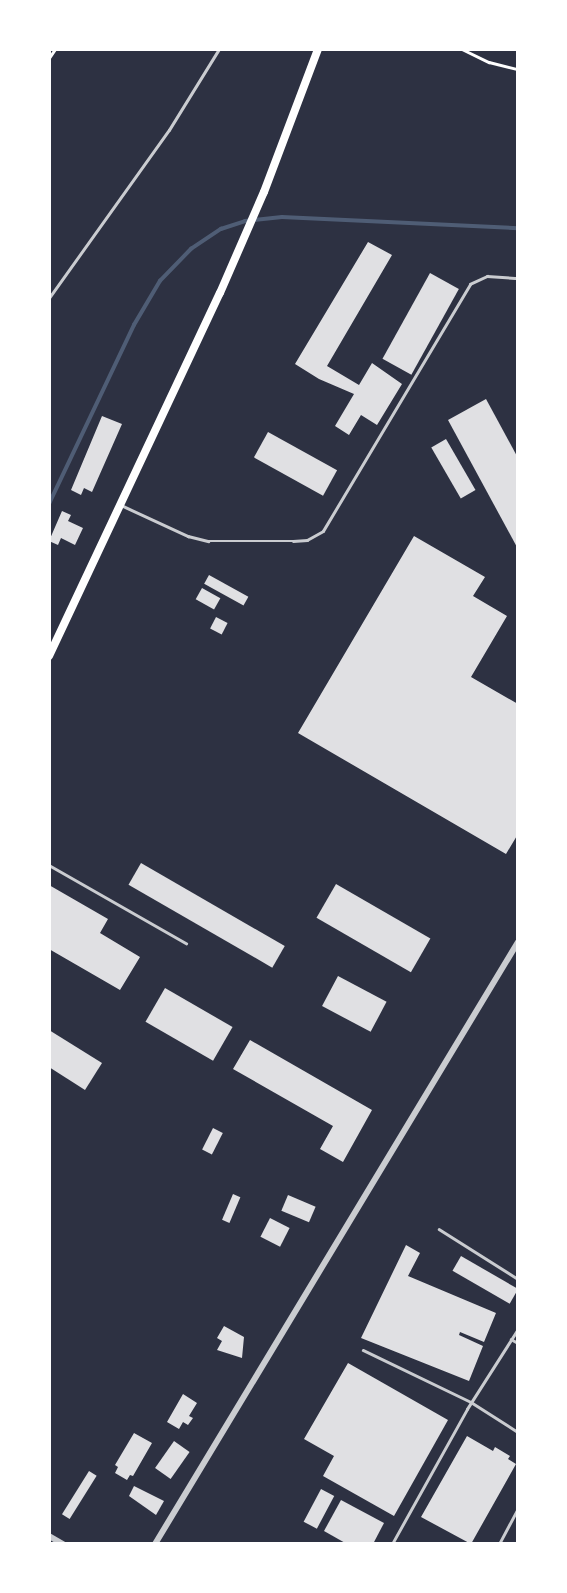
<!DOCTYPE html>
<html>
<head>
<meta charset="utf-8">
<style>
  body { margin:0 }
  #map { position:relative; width:567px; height:1593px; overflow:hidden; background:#2d3142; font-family:Commissioner,sans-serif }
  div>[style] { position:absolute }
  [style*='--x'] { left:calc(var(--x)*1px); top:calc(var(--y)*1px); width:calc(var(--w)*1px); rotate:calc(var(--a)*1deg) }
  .stream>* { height:3.5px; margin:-1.75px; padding:0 1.75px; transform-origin:1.75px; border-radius:1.75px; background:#4f5d75 }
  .building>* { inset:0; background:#e0e0e3; transform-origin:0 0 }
  .path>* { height:2.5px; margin:-1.25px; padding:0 1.25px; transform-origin:1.25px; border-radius:1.25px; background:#fff }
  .service>* { height:2.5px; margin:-1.25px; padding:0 1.25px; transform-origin:1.25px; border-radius:1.25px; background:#caccd0 }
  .minor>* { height:6px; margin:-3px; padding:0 3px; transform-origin:3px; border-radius:3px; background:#caccd0 }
  .secondary>* { height:8px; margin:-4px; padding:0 4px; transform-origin:4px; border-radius:4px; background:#fff }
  span { translate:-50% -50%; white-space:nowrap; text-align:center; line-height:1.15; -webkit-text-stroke:7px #fff; paint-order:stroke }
  .frame { position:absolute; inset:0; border:51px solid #fff; pointer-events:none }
</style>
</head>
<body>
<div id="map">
  <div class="stream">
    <i style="--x:49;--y:504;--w:198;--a:-64.6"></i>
    <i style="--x:134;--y:325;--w:51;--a:-59.4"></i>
    <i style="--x:160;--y:281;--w:45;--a:-45.9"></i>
    <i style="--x:191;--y:249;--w:36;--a:-34"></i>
    <i style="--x:221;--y:229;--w:25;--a:-18"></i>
    <i style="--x:245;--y:221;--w:37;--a:-6"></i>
    <i style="--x:282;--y:217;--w:236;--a:2.7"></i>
  </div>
  <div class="building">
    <i style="clip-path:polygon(368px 242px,392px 255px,327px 366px,359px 385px,372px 363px,402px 384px,377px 425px,361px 415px,349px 435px,335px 426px,354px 394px,319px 379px,295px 364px)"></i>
    <i style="left:430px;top:273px;width:33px;height:98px;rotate:29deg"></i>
    <i style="clip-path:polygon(486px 399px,518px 458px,518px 549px,448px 420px)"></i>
    <i style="clip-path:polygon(102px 416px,122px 424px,92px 492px,84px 488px,81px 495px,71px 490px)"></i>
    <i style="left:268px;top:432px;width:79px;height:29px;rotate:29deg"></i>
    <i style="left:446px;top:439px;width:59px;height:17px;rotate:60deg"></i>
    <i style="clip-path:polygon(62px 511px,71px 515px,68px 521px,83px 528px,75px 545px,61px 538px,58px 545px,49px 541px)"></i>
    <i style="clip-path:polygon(414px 536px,485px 577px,473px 596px,507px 616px,471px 677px,518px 704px,518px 834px,506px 854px,298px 733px)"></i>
    <i style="left:209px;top:575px;width:45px;height:10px;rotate:29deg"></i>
    <i style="left:202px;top:588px;width:21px;height:13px;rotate:29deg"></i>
    <i style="left:216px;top:617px;width:13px;height:13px;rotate:27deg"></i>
    <i style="left:141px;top:863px;width:166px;height:25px;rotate:30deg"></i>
    <i style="left:336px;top:884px;width:109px;height:39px;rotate:30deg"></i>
    <i style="clip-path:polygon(49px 885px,108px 919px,100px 933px,140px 957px,120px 990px,49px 949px)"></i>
    <i style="left:338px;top:976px;width:55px;height:34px;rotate:28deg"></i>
    <i style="left:165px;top:988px;width:78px;height:39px;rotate:30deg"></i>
    <i style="clip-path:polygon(49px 1030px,102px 1063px,85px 1090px,49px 1067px)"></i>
    <i style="clip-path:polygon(250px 1040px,372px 1110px,343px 1162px,320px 1149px,333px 1126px,233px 1069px)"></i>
    <i style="left:213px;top:1128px;width:11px;height:24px;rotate:27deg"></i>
    <i style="left:233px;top:1194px;width:8px;height:28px;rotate:23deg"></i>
    <i style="left:288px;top:1195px;width:30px;height:17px;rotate:23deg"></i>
    <i style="left:270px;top:1218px;width:22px;height:21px;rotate:27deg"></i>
    <i style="clip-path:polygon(406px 1245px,420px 1253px,408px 1276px,496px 1313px,484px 1342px,460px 1332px,459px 1335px,483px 1346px,469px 1381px,361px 1338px)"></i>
    <i style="left:461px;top:1256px;width:66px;height:17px;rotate:30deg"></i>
    <i style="clip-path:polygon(224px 1326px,244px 1337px,242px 1358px,217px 1350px,222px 1341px,217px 1338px)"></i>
    <i style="clip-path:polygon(348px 1363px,448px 1420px,394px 1516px,323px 1476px,334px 1456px,304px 1439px)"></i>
    <i style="clip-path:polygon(183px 1394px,197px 1403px,189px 1416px,193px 1418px,188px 1425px,183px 1422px,179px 1429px,167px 1422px)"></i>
    <i style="clip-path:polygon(134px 1433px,152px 1443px,133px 1476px,130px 1475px,127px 1480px,115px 1473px,118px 1467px,115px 1465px)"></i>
    <i style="clip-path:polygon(467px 1436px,493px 1451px,495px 1447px,510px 1456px,508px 1459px,516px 1464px,471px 1544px,421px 1517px)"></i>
    <i style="left:174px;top:1441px;width:19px;height:33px;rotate:35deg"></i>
    <i style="left:89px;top:1471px;width:9px;height:51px;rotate:32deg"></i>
    <i style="clip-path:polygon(134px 1486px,164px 1501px,156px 1515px,129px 1496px)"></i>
    <i style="left:321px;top:1489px;width:15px;height:37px;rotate:28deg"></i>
    <i style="clip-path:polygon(341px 1500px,384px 1523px,373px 1544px,347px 1544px,324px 1531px)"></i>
  </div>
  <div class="path">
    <i style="--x:462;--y:49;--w:30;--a:26"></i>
    <i style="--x:489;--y:62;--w:30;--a:14"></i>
    <i style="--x:49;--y:58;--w:11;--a:-56"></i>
  </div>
  <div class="service">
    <i style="--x:49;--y:298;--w:206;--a:-54.5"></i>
    <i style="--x:169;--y:130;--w:95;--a:-58.3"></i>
    <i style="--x:123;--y:506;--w:72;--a:24.8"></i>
    <i style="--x:188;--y:536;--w:21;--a:14"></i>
    <i style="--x:208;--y:541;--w:85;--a:0"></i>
    <i style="--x:293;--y:541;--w:14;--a:-4"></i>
    <i style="--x:307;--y:540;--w:18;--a:-29"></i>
    <i style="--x:323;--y:531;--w:287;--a:-59.2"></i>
    <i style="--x:470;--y:284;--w:19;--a:-25"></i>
    <i style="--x:487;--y:276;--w:31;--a:4"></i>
    <i style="--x:49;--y:865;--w:158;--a:29.7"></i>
    <i style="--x:439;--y:1229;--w:93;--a:32.3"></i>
    <i style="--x:511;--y:1339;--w:8;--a:30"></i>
    <i style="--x:363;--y:1350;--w:120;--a:25.7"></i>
    <i style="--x:471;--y:1402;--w:56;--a:32.6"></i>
    <i style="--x:392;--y:1544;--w:154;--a:-60.9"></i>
    <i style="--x:467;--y:1409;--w:95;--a:-57.5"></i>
    <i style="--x:499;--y:1544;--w:40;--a:-62"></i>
  </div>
  <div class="minor">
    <i style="--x:49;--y:1536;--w:16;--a:30"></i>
    <i style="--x:155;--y:1544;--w:703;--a:-58.91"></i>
  </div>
  <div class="secondary">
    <i style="--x:49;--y:656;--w:401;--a:-64.8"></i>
    <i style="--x:220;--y:293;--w:110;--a:-66.5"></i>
    <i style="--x:264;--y:192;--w:153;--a:-69.3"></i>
  </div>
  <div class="frame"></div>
</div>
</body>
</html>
